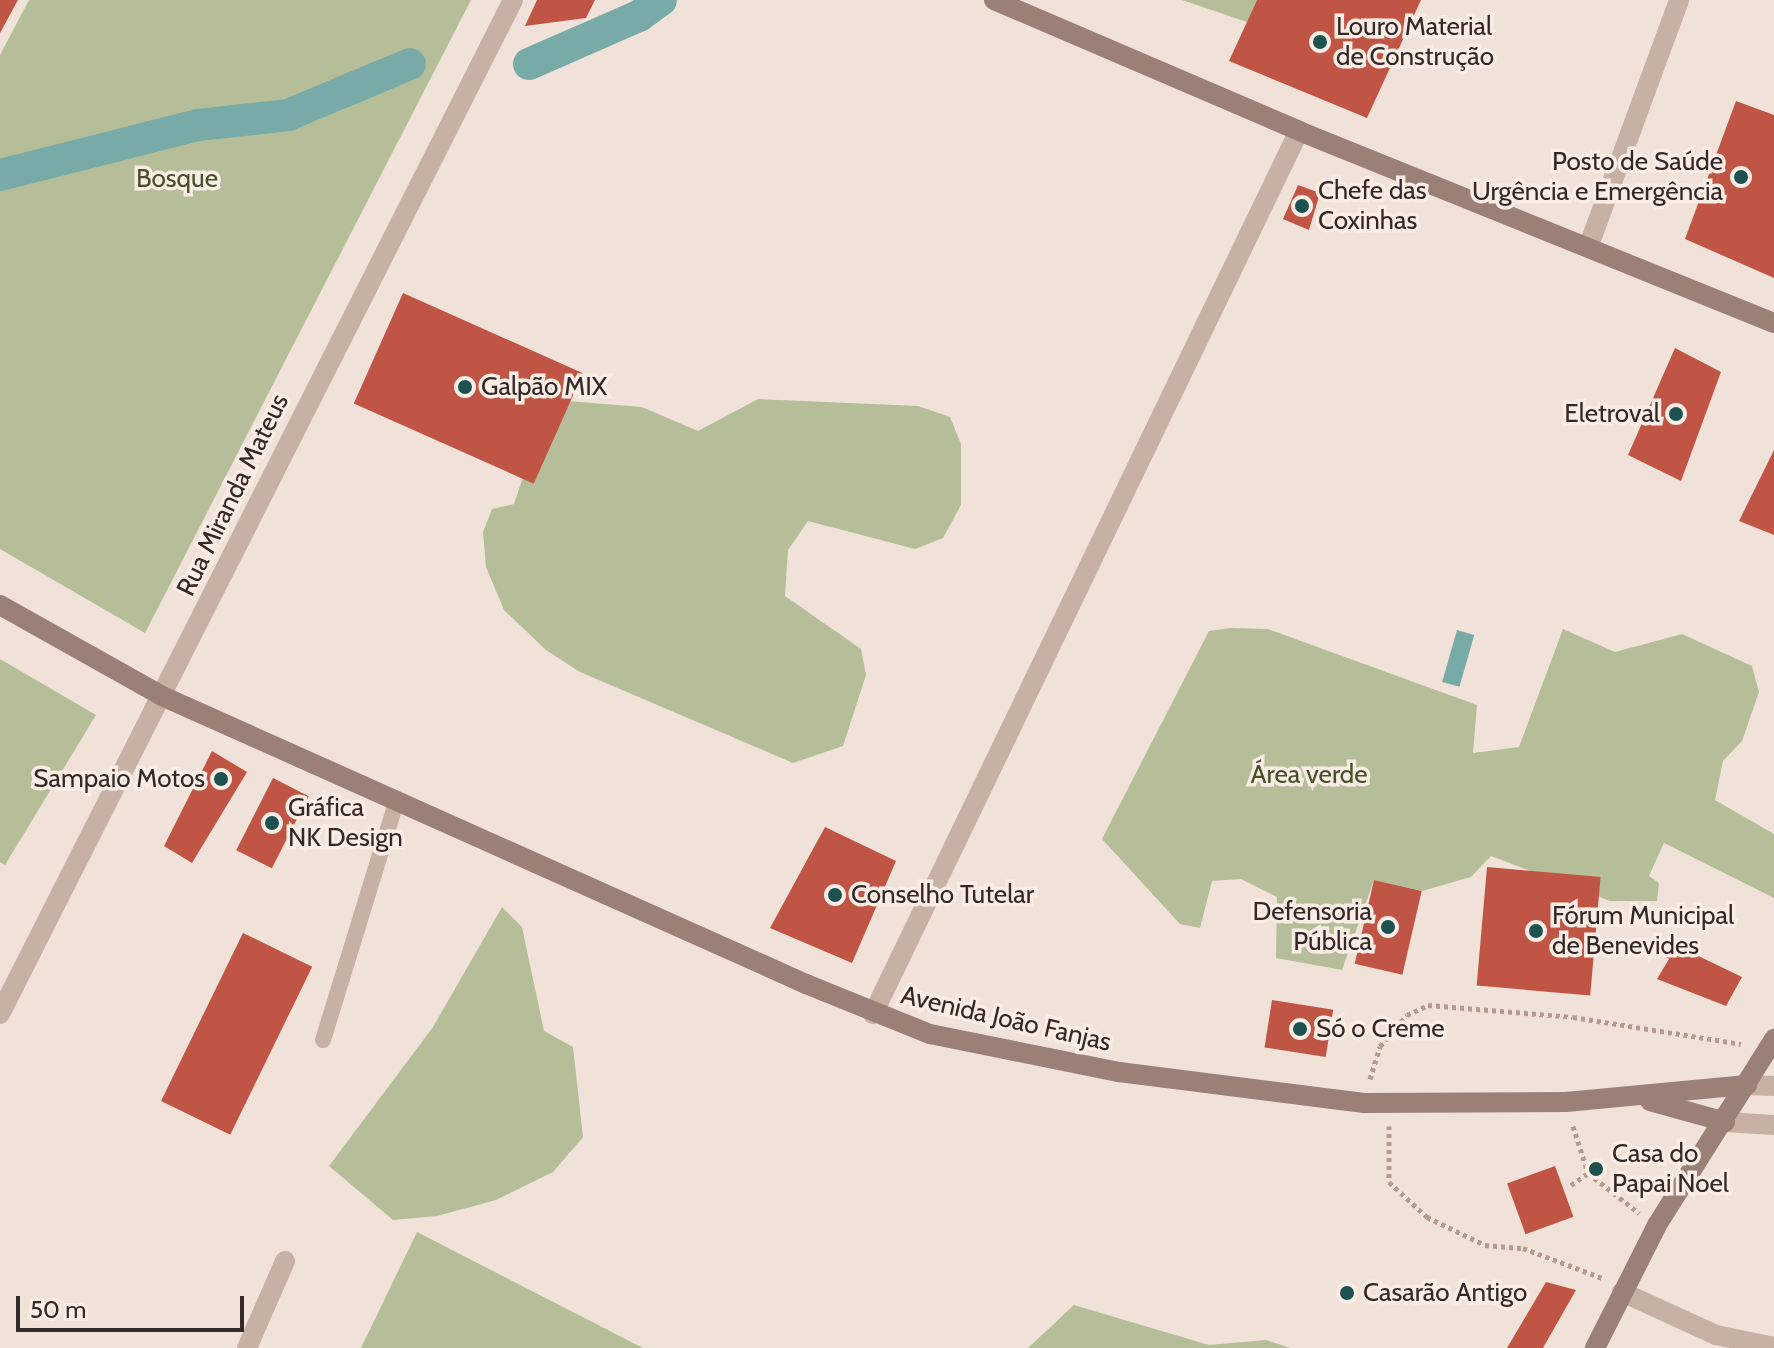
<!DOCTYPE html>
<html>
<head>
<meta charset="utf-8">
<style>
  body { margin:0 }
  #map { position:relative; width:1774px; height:1348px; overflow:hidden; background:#f0e2d8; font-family:Cabin,sans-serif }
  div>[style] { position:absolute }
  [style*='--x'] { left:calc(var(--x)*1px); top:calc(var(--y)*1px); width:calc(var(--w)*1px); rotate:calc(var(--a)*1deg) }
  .green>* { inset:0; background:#b5be99 }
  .water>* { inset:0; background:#78aba8; transform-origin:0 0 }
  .canal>* { height:32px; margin:-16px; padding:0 16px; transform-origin:16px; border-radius:16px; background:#78aba8 }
  .building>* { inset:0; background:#c15545; transform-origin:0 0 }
  .path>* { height:5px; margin-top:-2.5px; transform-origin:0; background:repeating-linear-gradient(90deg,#b39b8f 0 4px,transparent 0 8px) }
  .lane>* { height:16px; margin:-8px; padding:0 8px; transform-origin:8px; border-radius:8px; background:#c7b1a5 }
  .street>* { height:20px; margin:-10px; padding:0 10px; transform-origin:10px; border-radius:10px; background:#c7b1a5 }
  .secondary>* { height:20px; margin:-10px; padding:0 10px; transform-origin:10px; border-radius:10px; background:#9a8076 }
  .dots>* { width:22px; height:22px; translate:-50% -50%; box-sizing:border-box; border:4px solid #f8ece4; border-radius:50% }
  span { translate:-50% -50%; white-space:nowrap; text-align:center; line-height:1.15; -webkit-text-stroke:7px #f8ece4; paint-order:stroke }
  .poi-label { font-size:26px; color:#332926 }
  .left { translate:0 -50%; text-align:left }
  .right { translate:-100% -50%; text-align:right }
  .park-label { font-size:26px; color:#47502b }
  .street-label { font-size:26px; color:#332926 }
  .scale { position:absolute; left:16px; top:1296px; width:228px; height:36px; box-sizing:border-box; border:4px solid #332926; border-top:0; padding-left:10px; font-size:24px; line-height:28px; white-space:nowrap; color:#332926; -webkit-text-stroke:6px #f8ece4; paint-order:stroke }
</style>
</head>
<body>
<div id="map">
  <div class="green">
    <i style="clip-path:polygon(29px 0,471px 0,145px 633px,0 549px,0 55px)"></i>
    <i style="clip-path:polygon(1182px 0,1257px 0,1247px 22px)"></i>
    <i style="clip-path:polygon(758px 399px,918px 406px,950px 417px,961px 444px,961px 505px,943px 538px,915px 549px,808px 521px,788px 550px,785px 596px,861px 649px,866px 675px,843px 746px,793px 763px,580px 672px,546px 650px,504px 610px,486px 567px,483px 532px,492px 509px,514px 504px,524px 474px,567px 401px,642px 407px,698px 431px)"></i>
    <i style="clip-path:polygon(1231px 628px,1268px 629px,1477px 705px,1473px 753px,1519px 747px,1563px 629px,1615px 652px,1682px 634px,1752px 666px,1759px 692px,1742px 741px,1723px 761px,1715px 800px,1774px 834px,1774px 898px,1664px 843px,1649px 876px,1659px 883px,1657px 901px,1610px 901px,1491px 856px,1471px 877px,1422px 891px,1374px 880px,1342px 970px,1276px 958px,1277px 897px,1241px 879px,1212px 881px,1200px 928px,1180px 924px,1102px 839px,1209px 631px)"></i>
    <i style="clip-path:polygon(0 659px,96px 715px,5px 865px,0 862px)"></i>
    <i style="clip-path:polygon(502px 907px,522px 927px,544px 1031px,573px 1047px,583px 1137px,553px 1172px,496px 1200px,437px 1216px,393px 1220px,329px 1166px,433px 1027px)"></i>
    <i style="clip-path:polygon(417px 1232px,643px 1348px,361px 1348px)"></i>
    <i style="clip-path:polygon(1074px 1305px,1209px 1345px,1266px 1340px,1290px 1348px,1028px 1348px)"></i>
  </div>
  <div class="water">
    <i style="left:1457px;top:630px;width:18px;height:54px;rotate:16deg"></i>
  </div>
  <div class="canal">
    <i style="--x:529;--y:64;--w:120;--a:-23.6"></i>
    <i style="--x:639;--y:16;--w:27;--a:-36"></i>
    <i style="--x:0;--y:175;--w:204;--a:-14.2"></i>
    <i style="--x:198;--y:125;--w:91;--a:-6.3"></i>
    <i style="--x:288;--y:115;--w:132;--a:-22.7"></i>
  </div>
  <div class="building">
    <i style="clip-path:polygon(0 0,18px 0,0 33px)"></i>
    <i style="clip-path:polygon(537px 0,595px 0,586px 18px,525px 26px)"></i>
    <i style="clip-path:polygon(1257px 0,1421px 0,1367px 118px,1229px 61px)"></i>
    <i style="clip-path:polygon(1736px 101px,1774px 115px,1774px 278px,1685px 239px)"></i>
    <i style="clip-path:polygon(1298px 185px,1320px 193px,1309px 230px,1283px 219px)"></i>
    <i style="left:403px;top:293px;width:197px;height:121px;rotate:24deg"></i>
    <i style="clip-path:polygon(1675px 348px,1721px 372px,1681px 481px,1628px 455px)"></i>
    <i style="clip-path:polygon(1774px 450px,1774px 535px,1739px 521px)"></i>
    <i style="clip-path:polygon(212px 751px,247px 772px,192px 863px,164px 846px)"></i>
    <i style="left:273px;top:778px;width:40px;height:81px;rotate:27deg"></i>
    <i style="clip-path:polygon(825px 827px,896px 861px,852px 963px,770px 928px)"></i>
    <i style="left:1487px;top:867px;width:114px;height:119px;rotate:5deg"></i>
    <i style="left:1374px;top:880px;width:49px;height:86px;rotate:13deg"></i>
    <i style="left:243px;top:933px;width:77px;height:187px;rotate:26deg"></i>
    <i style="clip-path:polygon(1661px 938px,1742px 977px,1726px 1006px,1657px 979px,1669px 959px,1654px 949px)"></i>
    <i style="left:1272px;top:1000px;width:62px;height:48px;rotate:9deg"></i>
    <i style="left:1555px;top:1166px;width:54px;height:51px;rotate:70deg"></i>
    <i style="clip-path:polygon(1546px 1282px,1576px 1290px,1543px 1348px,1507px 1348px)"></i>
  </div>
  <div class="path">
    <i style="--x:1370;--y:1079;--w:34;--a:-73"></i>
    <i style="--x:1380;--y:1046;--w:41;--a:-48.9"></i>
    <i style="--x:1407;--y:1015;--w:23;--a:-25"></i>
    <i style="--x:1428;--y:1005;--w:145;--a:4.7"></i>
    <i style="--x:1573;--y:1017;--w:170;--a:9.1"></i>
    <i style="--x:1389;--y:1126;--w:56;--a:90"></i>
    <i style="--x:1389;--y:1182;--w:52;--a:42.6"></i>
    <i style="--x:1427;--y:1217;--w:64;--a:25.8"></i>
    <i style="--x:1485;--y:1245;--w:38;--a:5"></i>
    <i style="--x:1523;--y:1248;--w:88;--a:20.7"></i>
    <i style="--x:1573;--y:1126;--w:49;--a:72.3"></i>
    <i style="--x:1588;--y:1173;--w:65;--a:38.1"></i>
    <i style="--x:1571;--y:1185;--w:21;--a:-35"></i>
  </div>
  <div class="lane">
    <i style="--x:323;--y:1040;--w:252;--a:-72.9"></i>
  </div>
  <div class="street">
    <i style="--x:1589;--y:245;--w:261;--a:-69.8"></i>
    <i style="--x:0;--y:1014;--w:1136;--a:-63.16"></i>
    <i style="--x:873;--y:1014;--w:980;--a:-64.25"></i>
    <i style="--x:1747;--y:1085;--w:27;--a:2"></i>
    <i style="--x:1725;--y:1122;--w:49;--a:3.5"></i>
    <i style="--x:1622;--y:1292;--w:103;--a:24.6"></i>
    <i style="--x:1716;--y:1335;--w:59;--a:11.7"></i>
    <i style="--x:247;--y:1348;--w:95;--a:-66.4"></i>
  </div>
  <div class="secondary">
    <i style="--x:994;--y:0;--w:332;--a:23.2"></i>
    <i style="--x:1299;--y:131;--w:512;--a:22.01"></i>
    <i style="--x:0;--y:605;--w:186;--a:29.3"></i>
    <i style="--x:162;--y:696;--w:705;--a:24.09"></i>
    <i style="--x:806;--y:984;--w:134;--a:22"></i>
    <i style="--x:930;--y:1034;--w:193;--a:11.4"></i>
    <i style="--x:1119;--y:1072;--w:247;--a:7.2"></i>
    <i style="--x:1364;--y:1103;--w:202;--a:-0.3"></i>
    <i style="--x:1566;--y:1102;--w:182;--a:-5.4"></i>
    <i style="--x:1650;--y:1101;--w:78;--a:15.6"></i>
    <i style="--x:1595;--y:1348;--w:138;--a:-63.2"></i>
    <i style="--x:1657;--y:1225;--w:220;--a:-57.8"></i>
  </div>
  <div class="dots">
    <i style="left:1320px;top:42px;background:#1d5250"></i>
    <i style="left:1741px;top:177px;background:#1d5250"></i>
    <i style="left:1302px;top:206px;background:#1d5250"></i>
    <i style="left:465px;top:387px;background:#1d5250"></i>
    <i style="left:1676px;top:414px;background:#1d5250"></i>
    <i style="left:221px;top:779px;background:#1d5250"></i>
    <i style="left:272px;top:823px;background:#1d5250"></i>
    <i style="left:835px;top:895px;background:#1d5250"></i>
    <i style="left:1388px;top:927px;background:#1d5250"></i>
    <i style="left:1536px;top:931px;background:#1d5250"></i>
    <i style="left:1300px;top:1029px;background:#1d5250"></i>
    <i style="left:1596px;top:1169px;background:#1d5250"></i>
    <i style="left:1347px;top:1293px;background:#1d5250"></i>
  </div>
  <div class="poi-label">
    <span class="left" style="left:1336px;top:42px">Louro Material<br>de Construção</span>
    <span class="right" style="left:1723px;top:177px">Posto de Saúde<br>Urgência e Emergência</span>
    <span class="left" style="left:1318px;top:206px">Chefe das<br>Coxinhas</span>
    <span class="left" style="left:481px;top:387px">Galpão MIX</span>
    <span class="right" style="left:1660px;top:414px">Eletroval</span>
    <span class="right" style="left:205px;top:779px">Sampaio Motos</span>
    <span class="left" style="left:288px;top:823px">Gráfica<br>NK Design</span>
    <span class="left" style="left:851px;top:895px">Conselho Tutelar</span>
    <span class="right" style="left:1372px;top:927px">Defensoria<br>Pública</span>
    <span class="left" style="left:1552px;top:931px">Fórum Municipal<br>de Benevides</span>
    <span class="left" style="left:1316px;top:1029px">Só o Creme</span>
    <span class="left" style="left:1612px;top:1169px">Casa do<br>Papai Noel</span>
    <span class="left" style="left:1363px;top:1293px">Casarão Antigo</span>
  </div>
  <div class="park-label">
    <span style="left:177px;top:179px">Bosque</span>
    <span style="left:1309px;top:775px">Área verde</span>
  </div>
  <div class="street-label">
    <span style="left:233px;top:495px;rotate:-64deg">Rua Miranda Mateus</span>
    <span style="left:1006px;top:1019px;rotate:13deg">Avenida João Fanjas</span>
  </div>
  <div class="scale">50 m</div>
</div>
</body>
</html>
